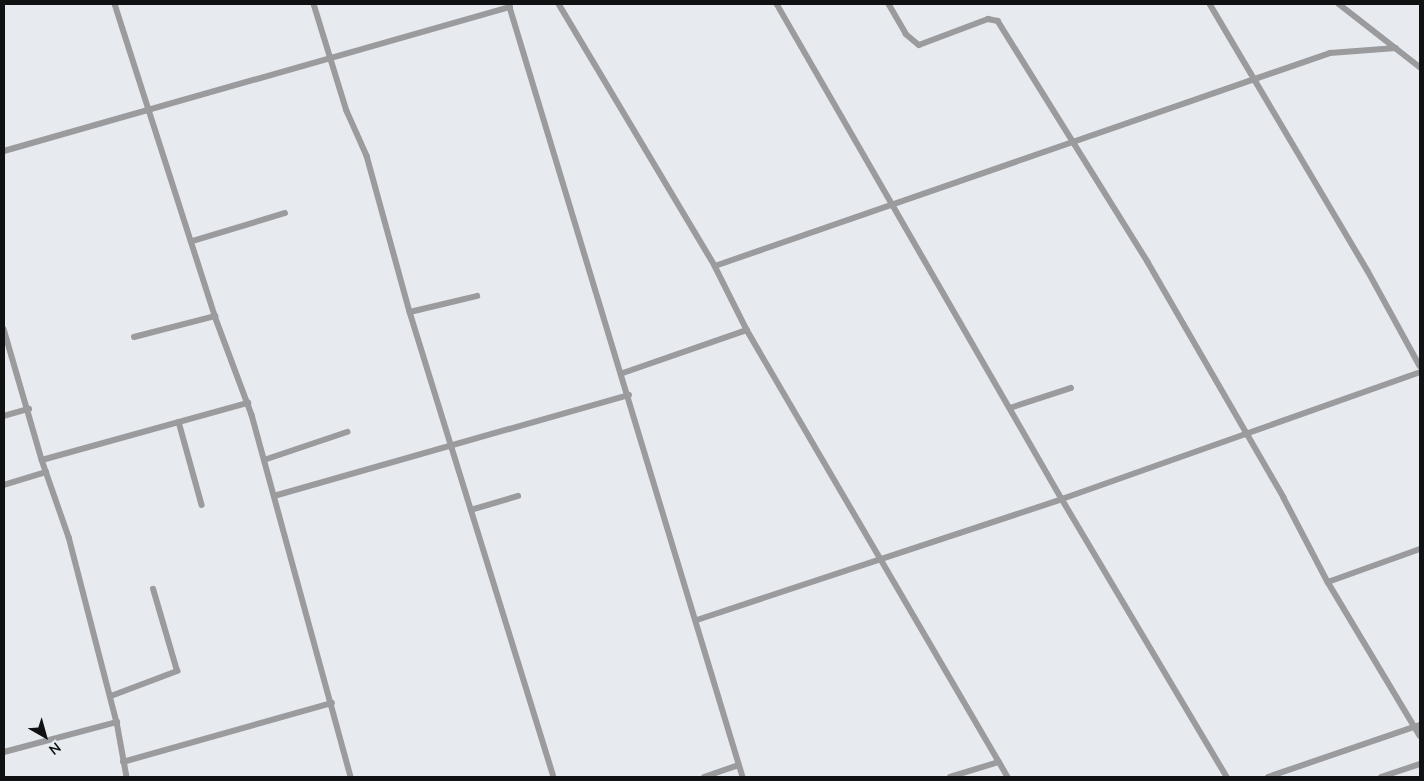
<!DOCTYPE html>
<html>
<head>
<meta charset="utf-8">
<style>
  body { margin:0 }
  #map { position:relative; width:1424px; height:781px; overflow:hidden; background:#e7ebf0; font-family:"Nunito Sans",sans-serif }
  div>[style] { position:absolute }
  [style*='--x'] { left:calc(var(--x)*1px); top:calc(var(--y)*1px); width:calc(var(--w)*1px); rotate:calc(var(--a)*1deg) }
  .minor>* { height:5.5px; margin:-2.75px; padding:0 2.75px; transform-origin:2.75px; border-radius:2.75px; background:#9b9b9e }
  span { translate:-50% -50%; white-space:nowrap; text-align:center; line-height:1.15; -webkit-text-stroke:4px #e7ebf0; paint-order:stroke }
  .frame { position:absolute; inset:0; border:5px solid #0f1112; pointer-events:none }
  .north { position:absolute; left:20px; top:711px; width:50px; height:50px; -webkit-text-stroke:4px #e7ebf0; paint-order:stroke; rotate:142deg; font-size:14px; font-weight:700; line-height:20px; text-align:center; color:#0f1112 }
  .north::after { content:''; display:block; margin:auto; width:18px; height:22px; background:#0f1112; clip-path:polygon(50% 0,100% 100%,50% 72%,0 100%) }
</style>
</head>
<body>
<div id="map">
  <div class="minor">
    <i style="--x:115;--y:4;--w:328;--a:72.2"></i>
    <i style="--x:215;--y:316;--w:106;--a:69.5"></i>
    <i style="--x:252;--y:415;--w:375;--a:74.7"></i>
    <i style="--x:314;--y:4;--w:112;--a:72.9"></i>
    <i style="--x:347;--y:111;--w:49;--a:66"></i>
    <i style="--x:367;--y:156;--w:162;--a:74.6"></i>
    <i style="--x:410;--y:312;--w:487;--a:72.8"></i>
    <i style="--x:509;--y:4;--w:808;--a:73.16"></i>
    <i style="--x:559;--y:4;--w:305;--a:59.2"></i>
    <i style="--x:715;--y:266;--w:72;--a:63.4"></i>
    <i style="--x:747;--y:330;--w:518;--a:59.72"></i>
    <i style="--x:777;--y:4;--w:571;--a:60.07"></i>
    <i style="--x:1062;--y:499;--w:323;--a:59.3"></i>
    <i style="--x:889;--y:4;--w:34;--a:60"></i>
    <i style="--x:906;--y:34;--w:17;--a:40"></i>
    <i style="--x:919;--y:45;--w:74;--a:-20.6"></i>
    <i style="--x:988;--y:19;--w:10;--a:11"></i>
    <i style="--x:998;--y:21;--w:284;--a:58.1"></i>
    <i style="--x:1148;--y:262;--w:272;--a:60"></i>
    <i style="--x:1284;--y:498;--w:95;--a:62.4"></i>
    <i style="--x:1328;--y:582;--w:179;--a:59.1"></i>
    <i style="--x:1210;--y:4;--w:310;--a:59.4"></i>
    <i style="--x:1368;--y:271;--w:108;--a:61.3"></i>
    <i style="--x:1339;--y:4;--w:103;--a:37.9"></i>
    <i style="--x:4;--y:151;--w:526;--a:-15.89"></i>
    <i style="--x:193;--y:241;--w:96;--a:-16.9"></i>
    <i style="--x:715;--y:266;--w:651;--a:-19.1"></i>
    <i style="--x:1330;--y:53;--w:66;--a:-4.3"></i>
    <i style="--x:410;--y:312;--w:69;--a:-13.4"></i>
    <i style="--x:4;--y:329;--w:136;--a:73.8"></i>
    <i style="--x:42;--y:460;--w:82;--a:70.7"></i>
    <i style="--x:69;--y:537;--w:191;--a:75.5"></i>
    <i style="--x:117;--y:722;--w:56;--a:79.7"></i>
    <i style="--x:134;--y:337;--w:84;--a:-14.5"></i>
    <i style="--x:623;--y:373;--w:131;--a:-19.1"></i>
    <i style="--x:1010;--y:408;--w:64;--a:-18.2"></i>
    <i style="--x:4;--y:416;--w:26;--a:-16"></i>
    <i style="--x:179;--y:422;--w:86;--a:74.5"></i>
    <i style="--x:42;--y:460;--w:214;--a:-15.5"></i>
    <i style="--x:264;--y:460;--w:88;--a:-18.6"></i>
    <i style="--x:4;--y:485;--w:44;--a:-17.2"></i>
    <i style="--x:274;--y:496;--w:369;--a:-15.9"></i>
    <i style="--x:471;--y:510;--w:49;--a:-16.6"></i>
    <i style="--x:1328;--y:582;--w:98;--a:-19.7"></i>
    <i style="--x:697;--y:620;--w:385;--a:-18.3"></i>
    <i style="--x:1062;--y:499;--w:380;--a:-19.5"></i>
    <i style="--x:111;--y:696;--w:71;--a:-20.7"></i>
    <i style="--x:177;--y:671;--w:85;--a:-106.3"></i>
    <i style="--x:4;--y:752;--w:117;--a:-14.9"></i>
    <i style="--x:123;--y:762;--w:217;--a:-15.8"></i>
    <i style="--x:704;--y:777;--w:36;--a:-19"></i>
    <i style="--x:950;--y:777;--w:51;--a:-17"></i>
    <i style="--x:1268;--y:777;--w:161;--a:-18.9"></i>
    <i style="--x:1381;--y:777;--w:41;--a:-18.4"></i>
  </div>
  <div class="frame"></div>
  <div class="north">N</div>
</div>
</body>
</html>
